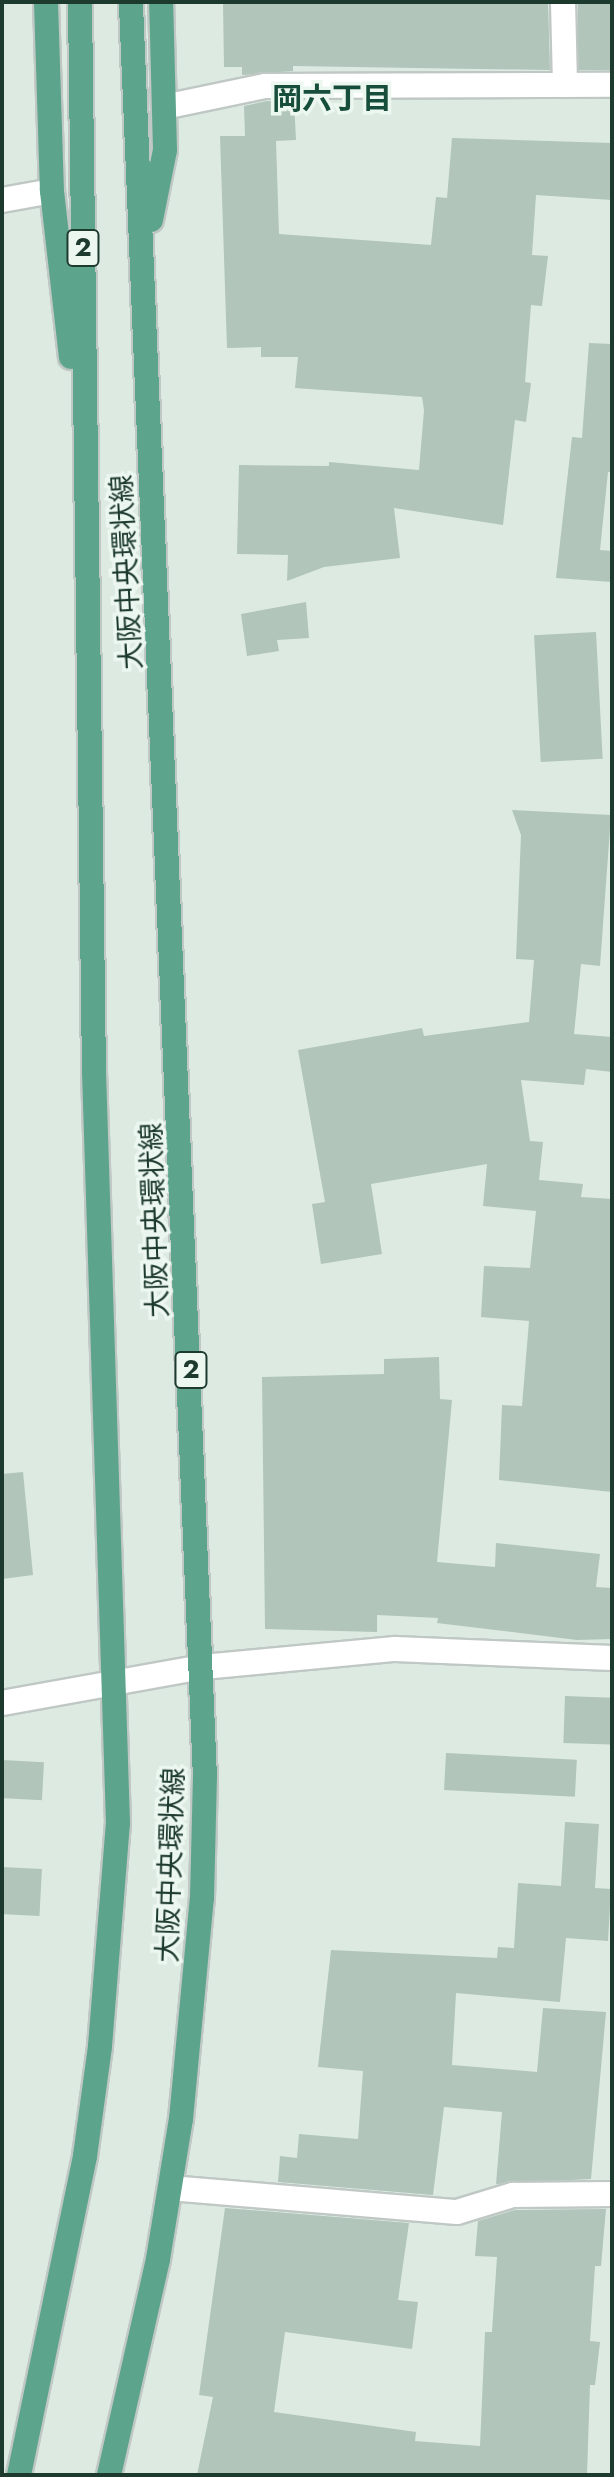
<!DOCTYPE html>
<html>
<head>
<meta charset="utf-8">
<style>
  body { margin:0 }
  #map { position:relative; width:614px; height:2477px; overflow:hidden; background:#dceae2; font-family:Jost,"Noto Sans JP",sans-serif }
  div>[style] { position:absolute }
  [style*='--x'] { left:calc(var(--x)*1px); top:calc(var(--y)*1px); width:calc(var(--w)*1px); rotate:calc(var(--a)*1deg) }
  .building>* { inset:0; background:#b1c5bb; transform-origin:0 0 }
  .roads { filter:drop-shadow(2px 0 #c0c8c5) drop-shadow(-2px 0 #c0c8c5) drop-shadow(0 2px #c0c8c5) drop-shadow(0 -2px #c0c8c5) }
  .minor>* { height:24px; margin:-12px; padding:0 12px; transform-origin:12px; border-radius:12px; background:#fff }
  .tertiary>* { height:24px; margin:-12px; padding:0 12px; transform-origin:12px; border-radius:12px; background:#fff }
  .primary>* { height:24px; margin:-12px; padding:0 12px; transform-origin:12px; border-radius:12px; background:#5ca48b }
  span { translate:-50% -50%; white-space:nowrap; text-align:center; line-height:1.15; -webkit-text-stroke:7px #ecf7f0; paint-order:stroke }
  .shield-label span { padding:2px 6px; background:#ecf7f0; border:2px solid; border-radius:6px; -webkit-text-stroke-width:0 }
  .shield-label { font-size:26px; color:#1d3a2f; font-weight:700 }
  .street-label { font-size:28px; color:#1d3a2f }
  .neighbourhood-label { font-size:30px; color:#174e3b; font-weight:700 }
  .frame { position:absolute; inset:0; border:4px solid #1d3a2f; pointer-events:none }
</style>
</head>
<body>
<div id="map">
  <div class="building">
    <i style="clip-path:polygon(223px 2px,548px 2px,550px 70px,293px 66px,293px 71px,242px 75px,242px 67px,224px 67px)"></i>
    <i style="left:578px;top:2px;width:34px;height:68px"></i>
    <i style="clip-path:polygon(267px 101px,294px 101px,296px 140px,276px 141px,279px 234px,431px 245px,436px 197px,447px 198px,452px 138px,612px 143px,612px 200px,536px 195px,532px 255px,548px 256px,542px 306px,531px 305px,525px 382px,531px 383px,526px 422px,515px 420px,503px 525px,394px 508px,400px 558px,324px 567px,287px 581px,288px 555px,237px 554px,239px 465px,329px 466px,329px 462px,419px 470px,424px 410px,422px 397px,295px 388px,298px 357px,261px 357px,261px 347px,227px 348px,220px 136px,245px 136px,244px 106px)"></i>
    <i style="clip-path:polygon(589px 343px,612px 344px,612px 472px,608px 472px,600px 550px,612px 551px,612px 582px,556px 578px,572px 437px,582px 438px)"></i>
    <i style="clip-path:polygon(306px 602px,309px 638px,277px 640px,279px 651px,247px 656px,241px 614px)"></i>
    <i style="left:596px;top:632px;width:127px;height:62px;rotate:87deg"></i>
    <i style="clip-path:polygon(512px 810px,611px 815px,600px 966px,581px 964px,574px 1034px,612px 1037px,612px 1072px,586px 1069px,584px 1085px,521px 1080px,530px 1141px,543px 1142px,539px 1180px,583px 1184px,581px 1197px,612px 1199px,612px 1492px,499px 1480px,502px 1405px,522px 1406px,529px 1321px,481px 1317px,484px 1266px,530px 1268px,536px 1211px,483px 1206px,487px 1164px,371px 1184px,382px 1254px,321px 1264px,312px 1204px,325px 1202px,298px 1050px,422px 1028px,424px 1036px,529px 1022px,534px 960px,516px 959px,521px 835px)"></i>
    <i style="clip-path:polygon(439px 1357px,440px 1399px,452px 1400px,437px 1562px,495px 1567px,496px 1543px,600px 1554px,596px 1587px,612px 1588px,612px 1639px,577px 1640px,437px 1623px,438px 1618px,377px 1615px,377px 1632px,265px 1629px,262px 1377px,384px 1374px,384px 1359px)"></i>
    <i style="clip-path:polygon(23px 1472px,33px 1575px,2px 1579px,2px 1474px)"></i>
    <i style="left:565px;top:1696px;width:47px;height:47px;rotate:2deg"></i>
    <i style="left:446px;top:1753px;width:131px;height:37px;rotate:3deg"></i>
    <i style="left:2px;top:1760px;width:42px;height:38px;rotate:3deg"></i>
    <i style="clip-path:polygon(565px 1822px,599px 1824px,595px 1888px,611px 1889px,608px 1941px,566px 1938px,560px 2002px,456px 1993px,452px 2065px,537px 2072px,543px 2008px,606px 2012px,591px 2179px,496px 2184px,502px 2112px,444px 2107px,433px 2195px,278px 2182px,280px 2156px,297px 2158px,299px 2134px,358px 2139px,363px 2071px,318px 2067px,331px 1950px,497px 1958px,498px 1947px,514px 1948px,518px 1883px,561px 1886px)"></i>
    <i style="left:2px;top:1867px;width:40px;height:47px;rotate:3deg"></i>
    <i style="clip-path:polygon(225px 2208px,409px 2223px,398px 2300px,418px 2302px,412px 2349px,285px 2332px,274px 2412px,416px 2432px,415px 2441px,480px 2446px,485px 2332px,492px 2332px,497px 2257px,475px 2256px,478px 2221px,515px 2210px,606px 2209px,601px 2266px,595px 2266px,590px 2341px,600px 2342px,595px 2385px,590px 2385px,587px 2475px,197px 2475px,213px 2397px,199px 2395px)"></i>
  </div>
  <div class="roads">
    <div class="minor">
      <i style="--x:563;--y:2;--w:83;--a:88.6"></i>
      <i style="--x:164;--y:107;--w:103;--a:-11.7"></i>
      <i style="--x:265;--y:86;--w:347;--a:-0.2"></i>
      <i style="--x:2;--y:200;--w:51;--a:-10.2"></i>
      <i style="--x:203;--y:1667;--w:193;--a:-5.4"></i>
      <i style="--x:395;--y:1649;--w:217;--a:2.4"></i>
      <i style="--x:170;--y:2188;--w:288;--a:4.8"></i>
      <i style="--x:457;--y:2212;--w:59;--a:-16.9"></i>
      <i style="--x:513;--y:2195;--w:99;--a:-0.6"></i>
    </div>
    <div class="tertiary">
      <i style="--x:2;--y:1703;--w:204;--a:-10.2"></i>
    </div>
    <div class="primary">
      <i style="--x:46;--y:2;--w:189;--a:88.2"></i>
      <i style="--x:52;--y:191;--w:167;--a:83.5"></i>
      <i style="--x:151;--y:220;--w:71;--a:-78.7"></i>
      <i style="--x:165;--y:150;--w:148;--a:-91.5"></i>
      <i style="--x:19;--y:2475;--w:326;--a:-78.3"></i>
      <i style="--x:85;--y:2156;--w:111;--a:-82.2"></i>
      <i style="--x:100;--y:2046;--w:224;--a:-85.4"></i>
      <i style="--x:118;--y:1823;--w:750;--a:-91.83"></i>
      <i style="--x:94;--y:1073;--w:1071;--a:-90.75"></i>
      <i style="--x:109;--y:2475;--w:221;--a:-77.2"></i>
      <i style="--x:158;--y:2259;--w:142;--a:-80.7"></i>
      <i style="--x:181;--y:2119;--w:222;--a:-84.6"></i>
      <i style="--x:202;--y:1898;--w:120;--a:-88.6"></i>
      <i style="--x:205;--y:1778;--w:1778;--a:-92.39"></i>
    </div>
  </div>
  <div class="shield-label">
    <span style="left:83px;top:248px">2</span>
    <span style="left:191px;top:1370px">2</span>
  </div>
  <div class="street-label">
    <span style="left:127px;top:572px;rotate:-93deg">大阪中央環状線</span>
    <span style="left:155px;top:1220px;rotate:-92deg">大阪中央環状線</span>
    <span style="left:171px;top:1865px;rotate:-88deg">大阪中央環状線</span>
  </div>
  <div class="neighbourhood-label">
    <span style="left:332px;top:99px">岡六丁目</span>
  </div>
  <div class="frame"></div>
</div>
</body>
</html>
